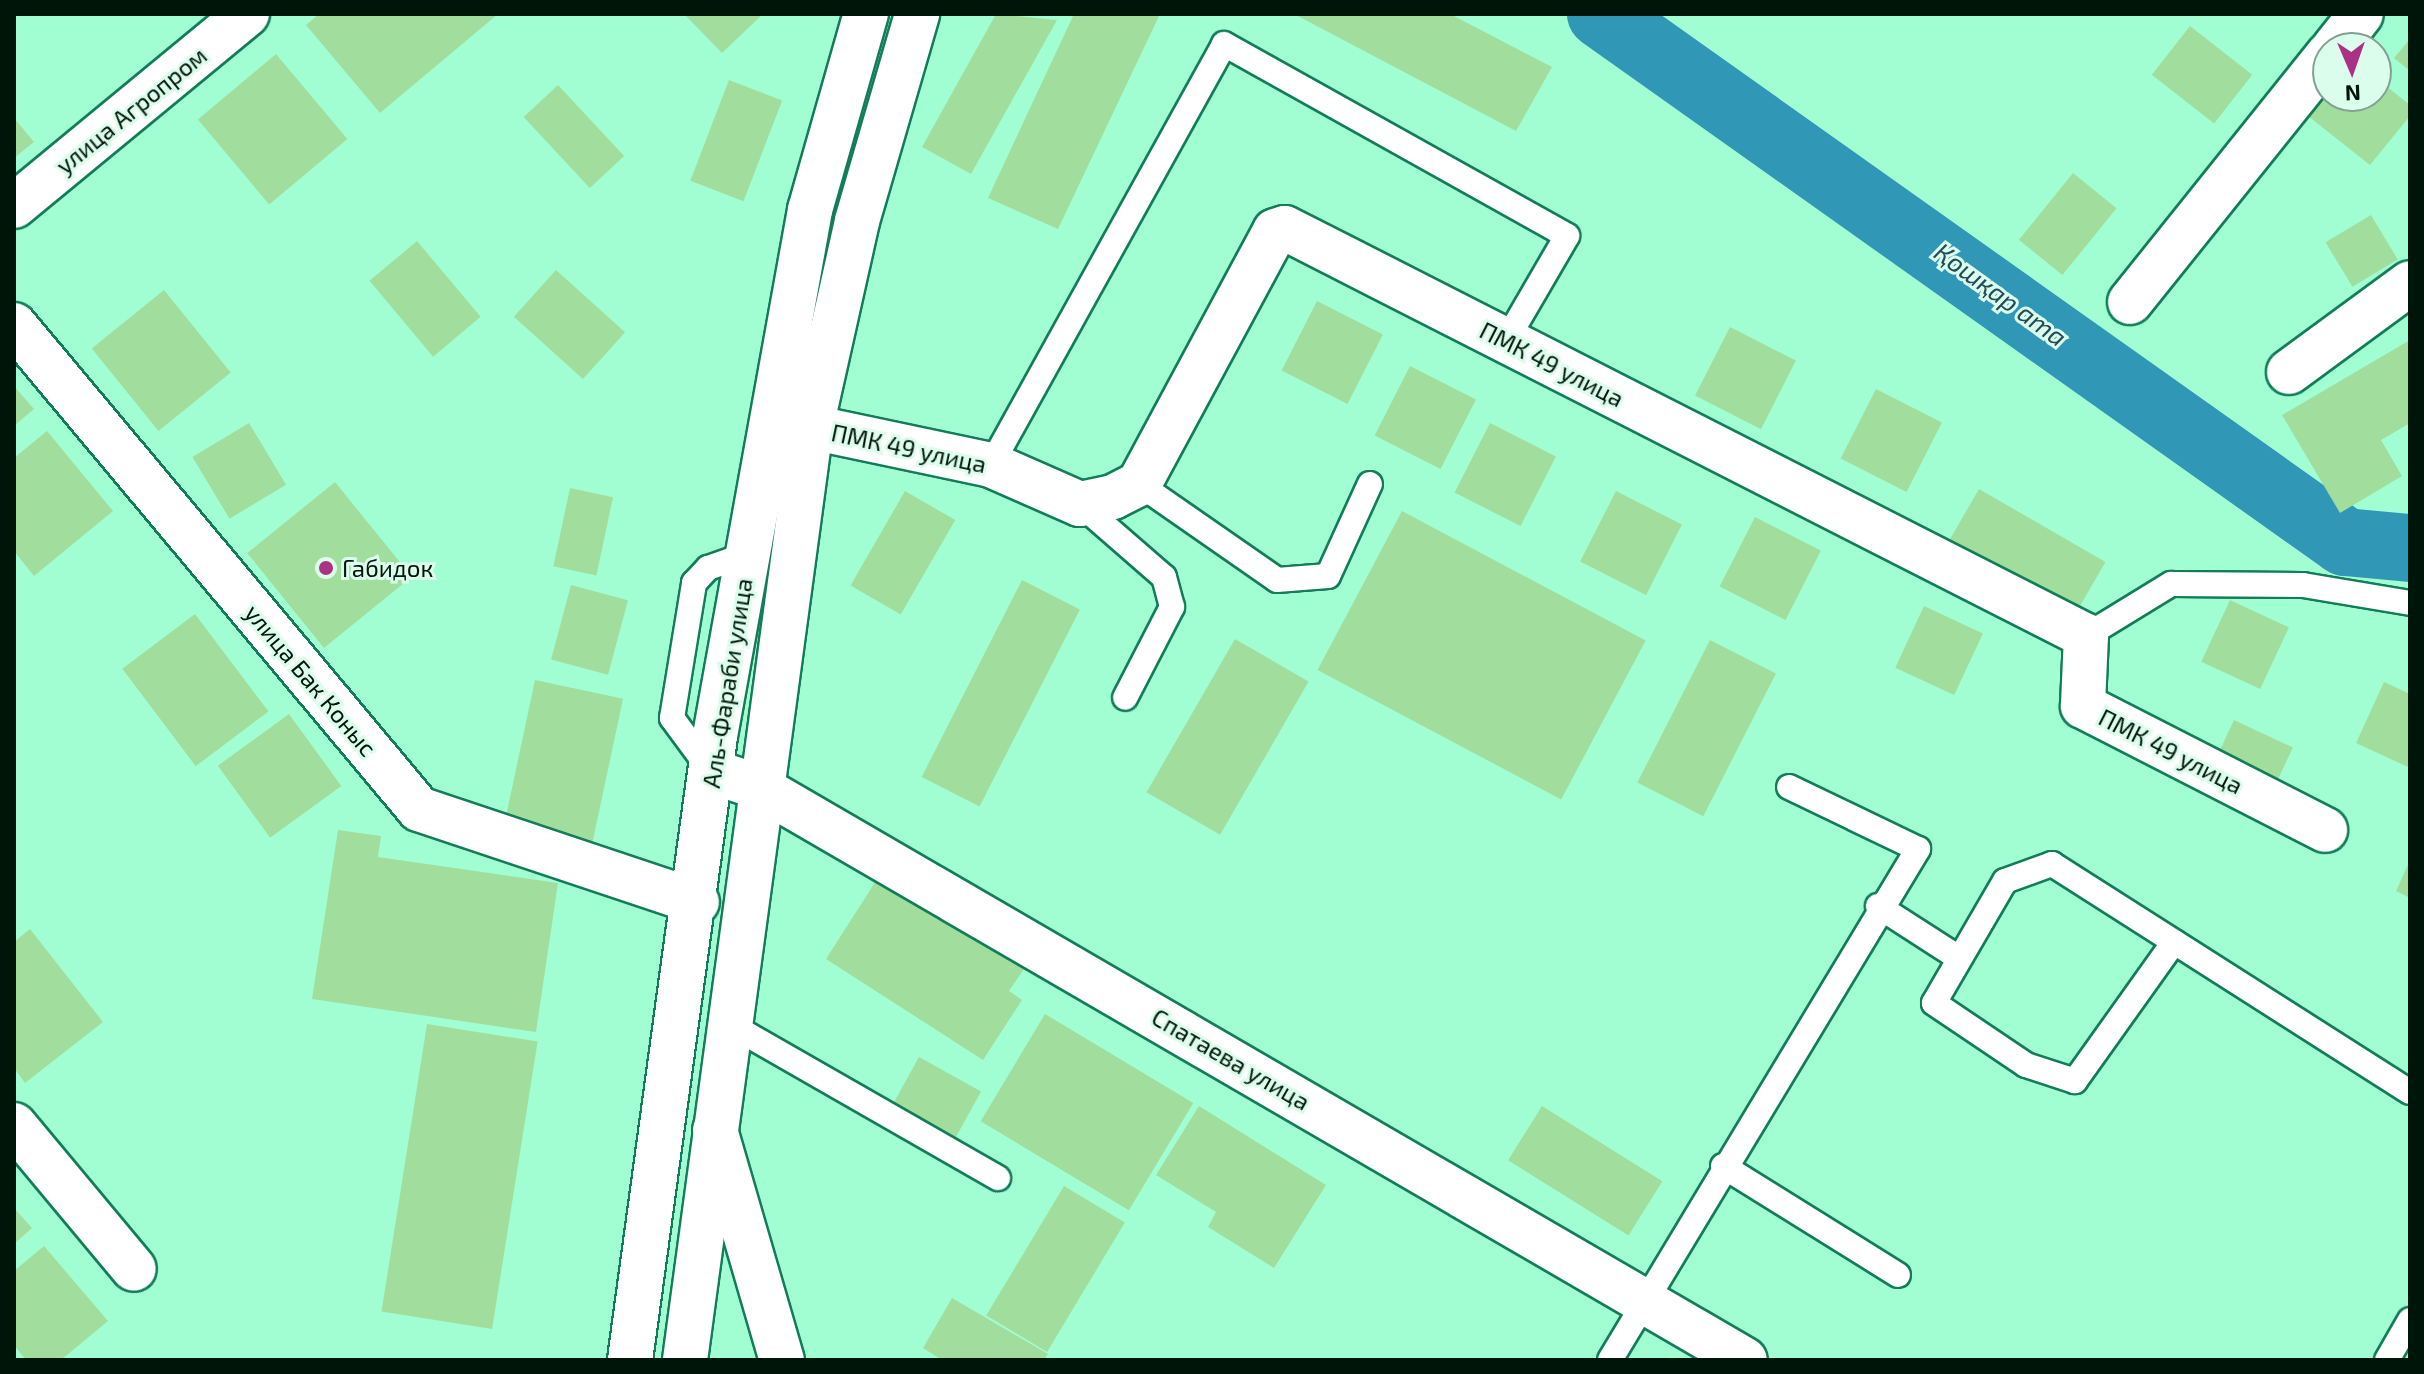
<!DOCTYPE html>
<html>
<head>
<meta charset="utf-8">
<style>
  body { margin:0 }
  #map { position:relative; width:2424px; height:1374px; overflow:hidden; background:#a1fed3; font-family:"Exo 2",sans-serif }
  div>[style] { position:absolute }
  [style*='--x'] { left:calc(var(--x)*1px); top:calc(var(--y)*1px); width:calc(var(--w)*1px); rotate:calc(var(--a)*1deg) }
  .river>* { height:68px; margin:-34px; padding:0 34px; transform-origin:34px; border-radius:34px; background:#3097b7 }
  .building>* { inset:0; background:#a1de9e; transform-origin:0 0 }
  .roads { filter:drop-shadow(2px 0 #127d58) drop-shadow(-2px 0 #127d58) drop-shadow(0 2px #127d58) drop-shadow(0 -2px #127d58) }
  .lane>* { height:24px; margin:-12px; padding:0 12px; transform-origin:12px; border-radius:12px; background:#fff }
  .street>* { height:44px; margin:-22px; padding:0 22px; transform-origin:22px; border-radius:22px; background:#fff }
  .primary>* { height:44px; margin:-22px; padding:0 22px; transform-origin:22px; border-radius:22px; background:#fff }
  .dots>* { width:22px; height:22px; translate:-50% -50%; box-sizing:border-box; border:4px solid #dbfdec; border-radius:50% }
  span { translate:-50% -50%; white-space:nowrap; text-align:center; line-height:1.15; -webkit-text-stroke:6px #dbfdec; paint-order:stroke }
  .street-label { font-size:24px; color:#00150a }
  .poi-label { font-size:24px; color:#00150a }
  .left { translate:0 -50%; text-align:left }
  .water-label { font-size:26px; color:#214b5a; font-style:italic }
  .frame { position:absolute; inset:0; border:16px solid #00150a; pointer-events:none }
  .north { position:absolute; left:2312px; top:32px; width:80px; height:80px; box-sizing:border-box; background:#dbfdec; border:2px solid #83a092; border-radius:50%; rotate:178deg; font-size:22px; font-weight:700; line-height:32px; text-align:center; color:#00150a }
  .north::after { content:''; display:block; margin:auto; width:28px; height:36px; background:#ab3184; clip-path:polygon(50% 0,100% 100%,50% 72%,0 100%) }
</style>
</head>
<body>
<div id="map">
  <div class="river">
    <i style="--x:1601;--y:14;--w:912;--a:35.36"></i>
    <i style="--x:2345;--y:542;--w:65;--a:5.3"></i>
  </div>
  <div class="building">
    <i style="clip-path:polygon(319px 14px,498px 14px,380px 113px,306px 25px)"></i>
    <i style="clip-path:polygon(684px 14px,763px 14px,722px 53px)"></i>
    <i style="clip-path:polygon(996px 14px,1057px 20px,971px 174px,922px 147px)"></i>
    <i style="clip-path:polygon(1074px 14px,1160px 14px,1058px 229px,988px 198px)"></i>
    <i style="clip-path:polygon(1294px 14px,1450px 14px,1552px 67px,1516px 131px)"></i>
    <i style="left:2190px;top:26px;width:79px;height:62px;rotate:38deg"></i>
    <i style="clip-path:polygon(2410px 39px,2410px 71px,2394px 58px)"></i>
    <i style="left:276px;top:54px;width:111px;height:102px;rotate:50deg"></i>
    <i style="clip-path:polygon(2376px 78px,2410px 105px,2410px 116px,2370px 165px,2303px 112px,2328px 82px,2328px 96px,2376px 96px)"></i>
    <i style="left:729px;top:80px;width:57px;height:108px;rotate:21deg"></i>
    <i style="left:558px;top:85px;width:97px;height:47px;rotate:47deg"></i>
    <i style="clip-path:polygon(14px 118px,34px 142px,14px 158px)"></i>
    <i style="left:2073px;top:173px;width:56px;height:86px;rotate:39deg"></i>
    <i style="left:2371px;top:215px;width:52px;height:53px;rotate:59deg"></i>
    <i style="left:417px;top:241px;width:99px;height:62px;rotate:50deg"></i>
    <i style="left:556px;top:270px;width:93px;height:63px;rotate:42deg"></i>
    <i style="left:164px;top:290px;width:106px;height:93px;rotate:51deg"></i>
    <i style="left:1317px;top:301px;width:74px;height:78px;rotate:27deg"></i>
    <i style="left:1730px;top:327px;width:74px;height:77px;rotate:27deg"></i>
    <i style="clip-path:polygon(2410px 340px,2410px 423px,2381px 440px,2402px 476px,2340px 513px,2282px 415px)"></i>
    <i style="left:1410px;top:366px;width:74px;height:78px;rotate:27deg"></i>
    <i style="clip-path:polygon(14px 386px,34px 409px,14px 426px)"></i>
    <i style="left:1876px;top:389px;width:74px;height:78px;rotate:27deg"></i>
    <i style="left:249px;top:423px;width:72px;height:66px;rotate:59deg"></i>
    <i style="left:1490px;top:423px;width:74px;height:78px;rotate:27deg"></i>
    <i style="clip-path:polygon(47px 431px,113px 511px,34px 576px,14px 551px,14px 458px)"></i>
    <i style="left:335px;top:482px;width:122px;height:113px;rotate:51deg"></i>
    <i style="left:570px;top:488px;width:44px;height:80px;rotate:12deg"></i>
    <i style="left:1979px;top:489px;width:146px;height:72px;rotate:30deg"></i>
    <i style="left:905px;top:491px;width:58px;height:109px;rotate:30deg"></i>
    <i style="left:1616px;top:491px;width:74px;height:79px;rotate:27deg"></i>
    <i style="left:1402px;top:511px;width:276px;height:180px;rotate:28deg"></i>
    <i style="left:1755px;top:517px;width:74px;height:78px;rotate:27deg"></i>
    <i style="left:1022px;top:580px;width:65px;height:221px;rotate:27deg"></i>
    <i style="left:571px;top:585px;width:59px;height:77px;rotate:15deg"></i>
    <i style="left:2230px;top:600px;width:65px;height:68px;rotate:25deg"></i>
    <i style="left:1924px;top:606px;width:65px;height:68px;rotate:25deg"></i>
    <i style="left:195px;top:614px;width:122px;height:91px;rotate:53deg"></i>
    <i style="left:1235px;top:639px;width:85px;height:177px;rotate:30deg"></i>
    <i style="left:1710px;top:640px;width:74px;height:160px;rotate:27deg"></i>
    <i style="left:535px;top:680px;width:90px;height:148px;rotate:12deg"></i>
    <i style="clip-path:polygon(2384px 682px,2410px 694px,2410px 768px,2356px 743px)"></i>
    <i style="left:289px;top:714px;width:89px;height:88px;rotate:54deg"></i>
    <i style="left:2234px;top:720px;width:65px;height:68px;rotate:25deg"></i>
    <i style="clip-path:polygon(338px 830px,381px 836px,378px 857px,558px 883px,536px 1032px,312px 999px)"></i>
    <i style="clip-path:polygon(2410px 860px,2410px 898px,2396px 891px)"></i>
    <i style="clip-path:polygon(881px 873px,1026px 966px,1009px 991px,1022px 1000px,983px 1060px,826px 959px)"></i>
    <i style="clip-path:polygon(30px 929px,103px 1022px,25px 1083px,14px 1068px,14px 942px)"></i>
    <i style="left:1045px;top:1014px;width:173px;height:125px;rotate:31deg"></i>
    <i style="left:427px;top:1024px;width:112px;height:291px;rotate:9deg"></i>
    <i style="left:919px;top:1057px;width:71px;height:64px;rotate:29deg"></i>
    <i style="clip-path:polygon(1199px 1106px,1326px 1185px,1274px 1268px,1208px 1227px,1216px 1212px,1156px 1175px)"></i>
    <i style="left:1542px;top:1106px;width:142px;height:64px;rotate:32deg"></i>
    <i style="left:1064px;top:1186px;width:71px;height:151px;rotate:31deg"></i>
    <i style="clip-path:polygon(14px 1208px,32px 1228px,14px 1244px)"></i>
    <i style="clip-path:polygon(44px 1246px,108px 1321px,61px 1360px,26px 1360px,14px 1345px,14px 1271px)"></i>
    <i style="clip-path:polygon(952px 1298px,1048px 1354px,1044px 1360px,942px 1360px,923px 1348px)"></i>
  </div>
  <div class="roads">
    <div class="lane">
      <i style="--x:991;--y:465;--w:481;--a:-61"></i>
      <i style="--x:1224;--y:44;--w:393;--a:29.2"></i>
      <i style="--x:1567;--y:236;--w:121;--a:120.2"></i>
      <i style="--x:1139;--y:484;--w:168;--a:34.8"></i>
      <i style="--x:1277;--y:580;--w:51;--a:-4.5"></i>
      <i style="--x:1328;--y:576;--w:101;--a:-65.5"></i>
      <i style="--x:1080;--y:504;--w:111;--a:41"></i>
      <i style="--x:1164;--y:577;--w:31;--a:75"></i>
      <i style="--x:1172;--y:607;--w:102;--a:117.3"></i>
      <i style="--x:2086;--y:636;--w:100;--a:-31.5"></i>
      <i style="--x:2171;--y:584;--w:132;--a:0.4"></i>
      <i style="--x:2303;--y:585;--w:109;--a:9.5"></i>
      <i style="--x:711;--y:771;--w:66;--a:-126.3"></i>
      <i style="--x:672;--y:718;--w:137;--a:-80.7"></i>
      <i style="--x:694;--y:583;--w:21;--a:-47"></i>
      <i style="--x:708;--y:568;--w:42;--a:-19.3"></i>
      <i style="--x:1878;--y:906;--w:94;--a:32.8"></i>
      <i style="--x:2174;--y:942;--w:171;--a:125.5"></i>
      <i style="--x:2075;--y:1081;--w:52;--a:-161.9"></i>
      <i style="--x:2026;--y:1065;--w:111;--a:-146"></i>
      <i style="--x:1934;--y:1003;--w:141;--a:-59.8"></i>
      <i style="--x:2005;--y:881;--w:50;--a:-19.9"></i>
      <i style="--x:2052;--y:864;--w:424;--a:32.5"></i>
      <i style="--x:729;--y:1024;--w:310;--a:29.8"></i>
      <i style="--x:1723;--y:1166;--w:206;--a:31.9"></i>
      <i style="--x:1610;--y:1360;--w:597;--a:-58.92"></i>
      <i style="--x:1918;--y:849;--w:143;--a:-154.3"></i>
      <i style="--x:2387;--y:1360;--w:46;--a:-60.1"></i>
    </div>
    <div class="street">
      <i style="--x:2334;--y:48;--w:43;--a:-51.5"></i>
      <i style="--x:14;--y:206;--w:302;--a:-39.5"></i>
      <i style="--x:2130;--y:302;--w:317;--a:-51.3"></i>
      <i style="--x:14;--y:325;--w:631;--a:50.08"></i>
      <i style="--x:419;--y:809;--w:293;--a:18.5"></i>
      <i style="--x:2289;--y:372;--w:150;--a:-36.3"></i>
      <i style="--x:811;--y:427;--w:184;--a:11.9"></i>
      <i style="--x:991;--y:465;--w:97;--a:23.7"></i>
      <i style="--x:1080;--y:504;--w:34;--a:-12"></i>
      <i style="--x:1113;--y:497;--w:29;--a:-27"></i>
      <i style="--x:1139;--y:484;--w:287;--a:-61.7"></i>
      <i style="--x:1275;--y:231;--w:10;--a:-17"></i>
      <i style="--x:1285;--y:228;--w:899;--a:26.99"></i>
      <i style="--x:2086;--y:636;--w:70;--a:92.5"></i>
      <i style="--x:2083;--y:706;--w:272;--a:27.1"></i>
      <i style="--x:711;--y:771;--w:51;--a:18.4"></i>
      <i style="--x:759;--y:787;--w:1140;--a:30.16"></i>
      <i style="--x:14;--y:1125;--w:187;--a:50.2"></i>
      <i style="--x:715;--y:1130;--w:240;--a:73.8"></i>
    </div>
    <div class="primary">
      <i style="--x:630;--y:1360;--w:630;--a:-82.24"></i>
      <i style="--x:715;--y:736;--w:535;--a:-79.76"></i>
      <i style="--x:810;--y:210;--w:204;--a:-74.1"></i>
      <i style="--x:685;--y:1360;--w:941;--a:-82.31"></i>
      <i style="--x:811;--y:427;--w:211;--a:-77.4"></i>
      <i style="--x:857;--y:221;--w:216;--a:-73.8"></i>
    </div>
  </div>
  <div class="dots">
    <i style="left:326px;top:568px;background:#ab3184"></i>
  </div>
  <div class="street-label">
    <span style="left:131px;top:110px;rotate:-39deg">улица Агропром</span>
    <span style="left:1552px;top:364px;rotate:27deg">ПМК 49 улица</span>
    <span style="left:909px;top:448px;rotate:12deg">ПМК 49 улица</span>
    <span style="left:311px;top:680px;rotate:50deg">улица Бак Коныс</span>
    <span style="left:727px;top:683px;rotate:-81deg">Аль-Фараби улица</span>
    <span style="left:2171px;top:751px;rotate:27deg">ПМК 49 улица</span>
    <span style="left:1231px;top:1059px;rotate:30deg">Спатаева улица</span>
  </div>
  <div class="poi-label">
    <span class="left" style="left:342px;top:568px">Габидок</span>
  </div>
  <div class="water-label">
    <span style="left:2001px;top:294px;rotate:36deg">Қошқар ата</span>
  </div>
  <div class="frame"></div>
  <div class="north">N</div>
</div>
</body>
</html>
